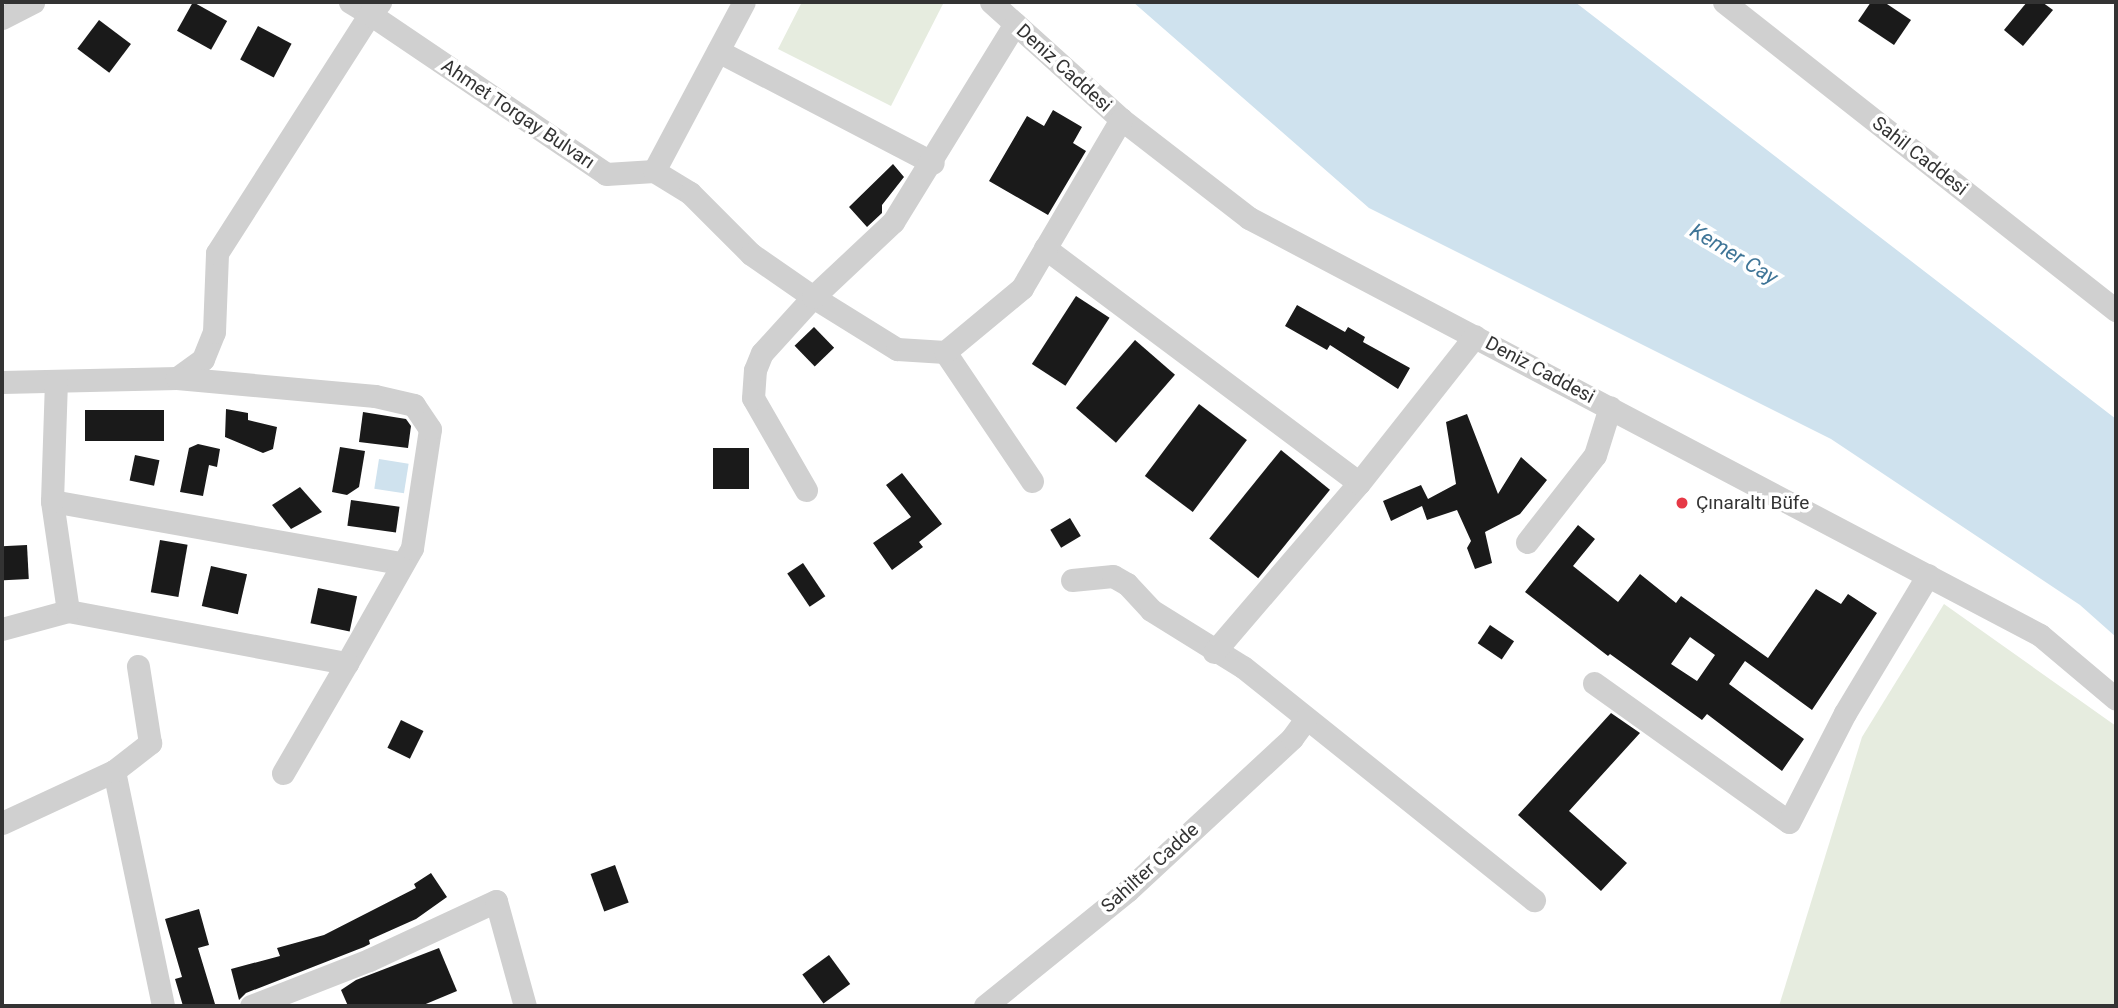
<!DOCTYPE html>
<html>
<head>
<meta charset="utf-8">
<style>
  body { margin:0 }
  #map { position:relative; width:2118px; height:1008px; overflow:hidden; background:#fff; font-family:Roboto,sans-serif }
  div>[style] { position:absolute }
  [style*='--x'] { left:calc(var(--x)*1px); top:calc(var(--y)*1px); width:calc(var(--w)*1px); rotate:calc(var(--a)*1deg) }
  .green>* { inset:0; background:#e6ecdf }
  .water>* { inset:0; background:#cfe2ee; transform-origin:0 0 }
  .building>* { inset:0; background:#1a1a1a; transform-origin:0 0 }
  .minor>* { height:23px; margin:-11.5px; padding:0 11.5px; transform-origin:11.5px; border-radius:11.5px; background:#d0d0d0 }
  .dots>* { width:19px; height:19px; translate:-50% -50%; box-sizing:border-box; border:4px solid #fff; border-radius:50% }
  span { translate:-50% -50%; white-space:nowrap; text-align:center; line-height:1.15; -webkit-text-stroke:7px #fff; paint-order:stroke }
  .street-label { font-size:19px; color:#333 }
  .poi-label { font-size:19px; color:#333 }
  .left { translate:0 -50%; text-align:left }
  .water-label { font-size:21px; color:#3f7597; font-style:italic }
  .frame { position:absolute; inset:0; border:4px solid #333; pointer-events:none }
</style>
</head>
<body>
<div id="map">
  <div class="green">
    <i style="clip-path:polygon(802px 2px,944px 2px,891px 106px,778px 49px)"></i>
    <i style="clip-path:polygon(1944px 604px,2116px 726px,2116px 1006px,1779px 1006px,1862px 737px)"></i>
  </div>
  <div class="water">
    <i style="clip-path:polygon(1133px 2px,1575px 2px,2116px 419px,2116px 637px,2080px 605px,1831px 439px,1369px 208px)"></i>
    <i style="left:379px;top:459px;width:30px;height:30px;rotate:9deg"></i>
  </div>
  <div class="building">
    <i style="left:193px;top:2px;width:39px;height:33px;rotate:29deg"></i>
    <i style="clip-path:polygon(1871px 2px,1884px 2px,1911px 20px,1894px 45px,1858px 21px)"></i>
    <i style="clip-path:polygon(2027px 2px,2042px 2px,2053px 10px,2023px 46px,2004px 30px)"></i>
    <i style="left:99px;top:20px;width:40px;height:36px;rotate:37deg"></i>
    <i style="left:258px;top:26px;width:38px;height:38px;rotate:28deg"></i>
    <i style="clip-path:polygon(1053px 110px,1082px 127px,1073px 143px,1086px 151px,1048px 215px,989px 181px,1027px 116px,1044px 126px)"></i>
    <i style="clip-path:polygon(893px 164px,904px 177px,882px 205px,882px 213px,867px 227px,849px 207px)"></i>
    <i style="left:1076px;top:296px;width:40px;height:81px;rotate:33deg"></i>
    <i style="clip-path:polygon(1297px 305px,1345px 332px,1348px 327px,1365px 337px,1363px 342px,1410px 368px,1398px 389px,1330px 345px,1327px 350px,1285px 326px)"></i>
    <i style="left:814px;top:327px;width:29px;height:27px;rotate:46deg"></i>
    <i style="left:1135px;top:340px;width:53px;height:90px;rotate:41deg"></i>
    <i style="left:1199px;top:404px;width:60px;height:90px;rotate:37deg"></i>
    <i style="clip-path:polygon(226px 409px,248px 413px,248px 420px,277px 427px,273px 449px,263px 453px,225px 437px)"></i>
    <i style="left:85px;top:410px;width:79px;height:31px"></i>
    <i style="clip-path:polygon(363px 412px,406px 419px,411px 426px,408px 448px,359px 442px)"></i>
    <i style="clip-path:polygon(1467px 414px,1498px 494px,1521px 457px,1547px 480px,1520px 514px,1485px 532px,1492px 563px,1475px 569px,1467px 548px,1471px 541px,1457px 510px,1427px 520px,1422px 506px,1391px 521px,1383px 501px,1421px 485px,1428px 499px,1456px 484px,1446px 422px)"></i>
    <i style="clip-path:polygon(198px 444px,220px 449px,217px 467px,209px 465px,203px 496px,180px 492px,189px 448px)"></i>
    <i style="clip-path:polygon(340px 447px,365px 451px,359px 487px,347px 495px,332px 492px)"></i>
    <i style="left:713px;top:448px;width:36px;height:41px"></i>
    <i style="left:1281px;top:450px;width:63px;height:114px;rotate:39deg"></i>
    <i style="left:135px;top:455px;width:25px;height:26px;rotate:12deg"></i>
    <i style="clip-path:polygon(902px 473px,942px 524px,919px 542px,923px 547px,892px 570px,873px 543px,911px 517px,886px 485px)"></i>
    <i style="clip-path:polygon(300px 487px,322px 512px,291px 529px,272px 505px)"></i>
    <i style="left:351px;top:500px;width:49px;height:26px;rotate:8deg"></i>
    <i style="left:1070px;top:518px;width:21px;height:23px;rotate:59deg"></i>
    <i style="clip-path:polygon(evenodd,1578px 525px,1595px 539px,1573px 566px,1618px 602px,1640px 574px,1676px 603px,1681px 596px,1768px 658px,1816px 589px,1841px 604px,1848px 594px,1877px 613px,1812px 710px,1745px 661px,1729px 684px,1804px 739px,1782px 771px,1707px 714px,1702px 720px,1610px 654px,1608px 656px,1525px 592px,1578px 525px,1690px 637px,1715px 655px,1697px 681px,1671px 664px,1690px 637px)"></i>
    <i style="left:160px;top:540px;width:28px;height:53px;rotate:10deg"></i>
    <i style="left:27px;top:545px;width:34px;height:25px;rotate:87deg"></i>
    <i style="left:803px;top:563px;width:40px;height:19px;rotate:56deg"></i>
    <i style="left:211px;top:566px;width:37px;height:41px;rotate:13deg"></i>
    <i style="left:318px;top:588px;width:40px;height:36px;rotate:12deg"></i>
    <i style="left:1490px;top:625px;width:29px;height:22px;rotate:34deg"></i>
    <i style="clip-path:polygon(1611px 713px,1640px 733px,1569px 811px,1627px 863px,1601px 891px,1518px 815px)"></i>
    <i style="left:401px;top:720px;width:25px;height:31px;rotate:26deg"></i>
    <i style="left:615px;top:865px;width:40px;height:26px;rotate:70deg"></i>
    <i style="clip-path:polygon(431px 873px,447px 897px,416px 919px,369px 940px,370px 944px,364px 947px,246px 993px,239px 1000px,231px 969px,280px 956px,277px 948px,324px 935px,416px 888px,414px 884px)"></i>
    <i style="clip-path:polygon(199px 909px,209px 945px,198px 948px,215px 1004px,183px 1006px,175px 979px,182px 977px,165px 919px)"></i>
    <i style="clip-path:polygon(439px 948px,457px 991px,421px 1006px,348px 1006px,341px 990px,356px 980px)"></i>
    <i style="left:829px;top:955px;width:36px;height:33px;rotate:54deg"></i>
  </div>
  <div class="minor">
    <i style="--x:350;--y:2;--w:23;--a:31"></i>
    <i style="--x:370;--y:14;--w:16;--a:-50"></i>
    <i style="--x:991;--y:2;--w:175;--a:42"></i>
    <i style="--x:1121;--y:119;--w:162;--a:37.7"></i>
    <i style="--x:1249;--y:218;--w:894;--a:27.8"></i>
    <i style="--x:2040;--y:635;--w:99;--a:40.1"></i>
    <i style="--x:1724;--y:2;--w:499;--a:38.2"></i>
    <i style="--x:2;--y:18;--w:35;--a:-27"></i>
    <i style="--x:718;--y:51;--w:242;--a:27.5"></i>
    <i style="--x:654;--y:171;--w:42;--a:31.4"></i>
    <i style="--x:690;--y:193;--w:86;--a:45"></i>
    <i style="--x:751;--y:254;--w:75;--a:34.7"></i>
    <i style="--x:813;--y:297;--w:99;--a:31.8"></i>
    <i style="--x:897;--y:349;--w:48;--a:3.6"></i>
    <i style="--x:1045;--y:248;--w:392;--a:36.8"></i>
    <i style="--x:2;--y:382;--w:175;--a:-1.3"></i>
    <i style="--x:177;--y:378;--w:32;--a:-36"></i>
    <i style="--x:203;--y:359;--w:29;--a:-68"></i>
    <i style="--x:214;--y:332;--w:79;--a:-87.8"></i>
    <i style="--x:217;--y:253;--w:284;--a:-57.4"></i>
    <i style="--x:370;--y:14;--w:285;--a:34.1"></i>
    <i style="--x:606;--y:174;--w:48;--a:-3.6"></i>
    <i style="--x:654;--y:171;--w:191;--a:-62"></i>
    <i style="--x:1032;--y:481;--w:156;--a:-124"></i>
    <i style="--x:945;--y:352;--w:100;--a:-39.7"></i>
    <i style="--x:1022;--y:288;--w:196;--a:-59.6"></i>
    <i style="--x:806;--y:490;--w:106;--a:-119.9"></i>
    <i style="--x:753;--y:398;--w:28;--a:-86"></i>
    <i style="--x:755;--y:370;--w:18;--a:-68"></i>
    <i style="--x:762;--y:353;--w:76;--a:-47.7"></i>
    <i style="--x:813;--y:297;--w:110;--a:-43.2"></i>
    <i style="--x:893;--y:222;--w:233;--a:-58.4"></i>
    <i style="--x:52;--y:501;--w:354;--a:10.1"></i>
    <i style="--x:1527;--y:542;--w:110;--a:-52"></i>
    <i style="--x:1595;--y:455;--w:50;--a:-72.6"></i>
    <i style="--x:1072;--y:580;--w:41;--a:-5.6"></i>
    <i style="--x:1113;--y:576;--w:16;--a:30"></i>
    <i style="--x:1127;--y:584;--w:35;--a:47"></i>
    <i style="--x:1151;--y:610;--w:108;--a:31.8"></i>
    <i style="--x:1243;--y:667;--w:373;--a:38.7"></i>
    <i style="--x:68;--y:611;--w:284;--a:10.6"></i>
    <i style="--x:347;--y:663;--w:132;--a:-60.5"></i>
    <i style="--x:412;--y:548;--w:120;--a:-81.4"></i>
    <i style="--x:430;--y:429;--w:29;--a:-124"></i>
    <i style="--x:414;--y:405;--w:40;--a:-167"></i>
    <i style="--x:375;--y:396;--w:199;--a:-174.8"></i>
    <i style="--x:2;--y:629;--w:68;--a:-15.3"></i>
    <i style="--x:68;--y:611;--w:111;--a:-98.3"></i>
    <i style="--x:52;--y:501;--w:120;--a:-88.1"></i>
    <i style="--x:1214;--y:652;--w:223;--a:-49.4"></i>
    <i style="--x:1359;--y:483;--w:187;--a:-51.7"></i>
    <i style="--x:1594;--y:683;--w:239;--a:35.5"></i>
    <i style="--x:1789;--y:822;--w:123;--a:-62.8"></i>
    <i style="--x:1845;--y:713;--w:161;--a:-59"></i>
    <i style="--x:114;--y:771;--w:240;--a:78.2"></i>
    <i style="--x:283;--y:773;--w:127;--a:-59.8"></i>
    <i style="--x:2;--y:823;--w:123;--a:-24.9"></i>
    <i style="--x:114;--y:771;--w:46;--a:-37.9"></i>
    <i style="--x:150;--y:743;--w:78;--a:-98.9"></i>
    <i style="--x:251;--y:1006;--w:127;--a:-21.3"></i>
    <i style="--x:369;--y:960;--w:140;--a:-24.9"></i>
    <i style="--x:496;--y:901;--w:109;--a:74.6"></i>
    <i style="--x:985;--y:1006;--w:183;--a:-39"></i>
    <i style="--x:1127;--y:891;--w:225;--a:-42.8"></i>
    <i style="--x:1292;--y:738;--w:22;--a:-54"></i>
  </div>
  <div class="dots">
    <i style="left:1682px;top:503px;background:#e63946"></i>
  </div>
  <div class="street-label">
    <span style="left:1064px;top:68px;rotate:42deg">Deniz Caddesi</span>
    <span style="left:518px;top:114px;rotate:34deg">Ahmet Torgay Bulvarı</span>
    <span style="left:1920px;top:156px;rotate:38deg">Sahil Caddesi</span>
    <span style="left:1540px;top:370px;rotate:28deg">Deniz Caddesi</span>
    <span style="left:1150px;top:868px;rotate:-42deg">Sahilter Cadde</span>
  </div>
  <div class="poi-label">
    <span class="left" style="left:1696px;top:503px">Çınaraltı Büfe</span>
  </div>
  <div class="water-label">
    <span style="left:1734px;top:254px;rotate:31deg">Kemer Cay</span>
  </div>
  <div class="frame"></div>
</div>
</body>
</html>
